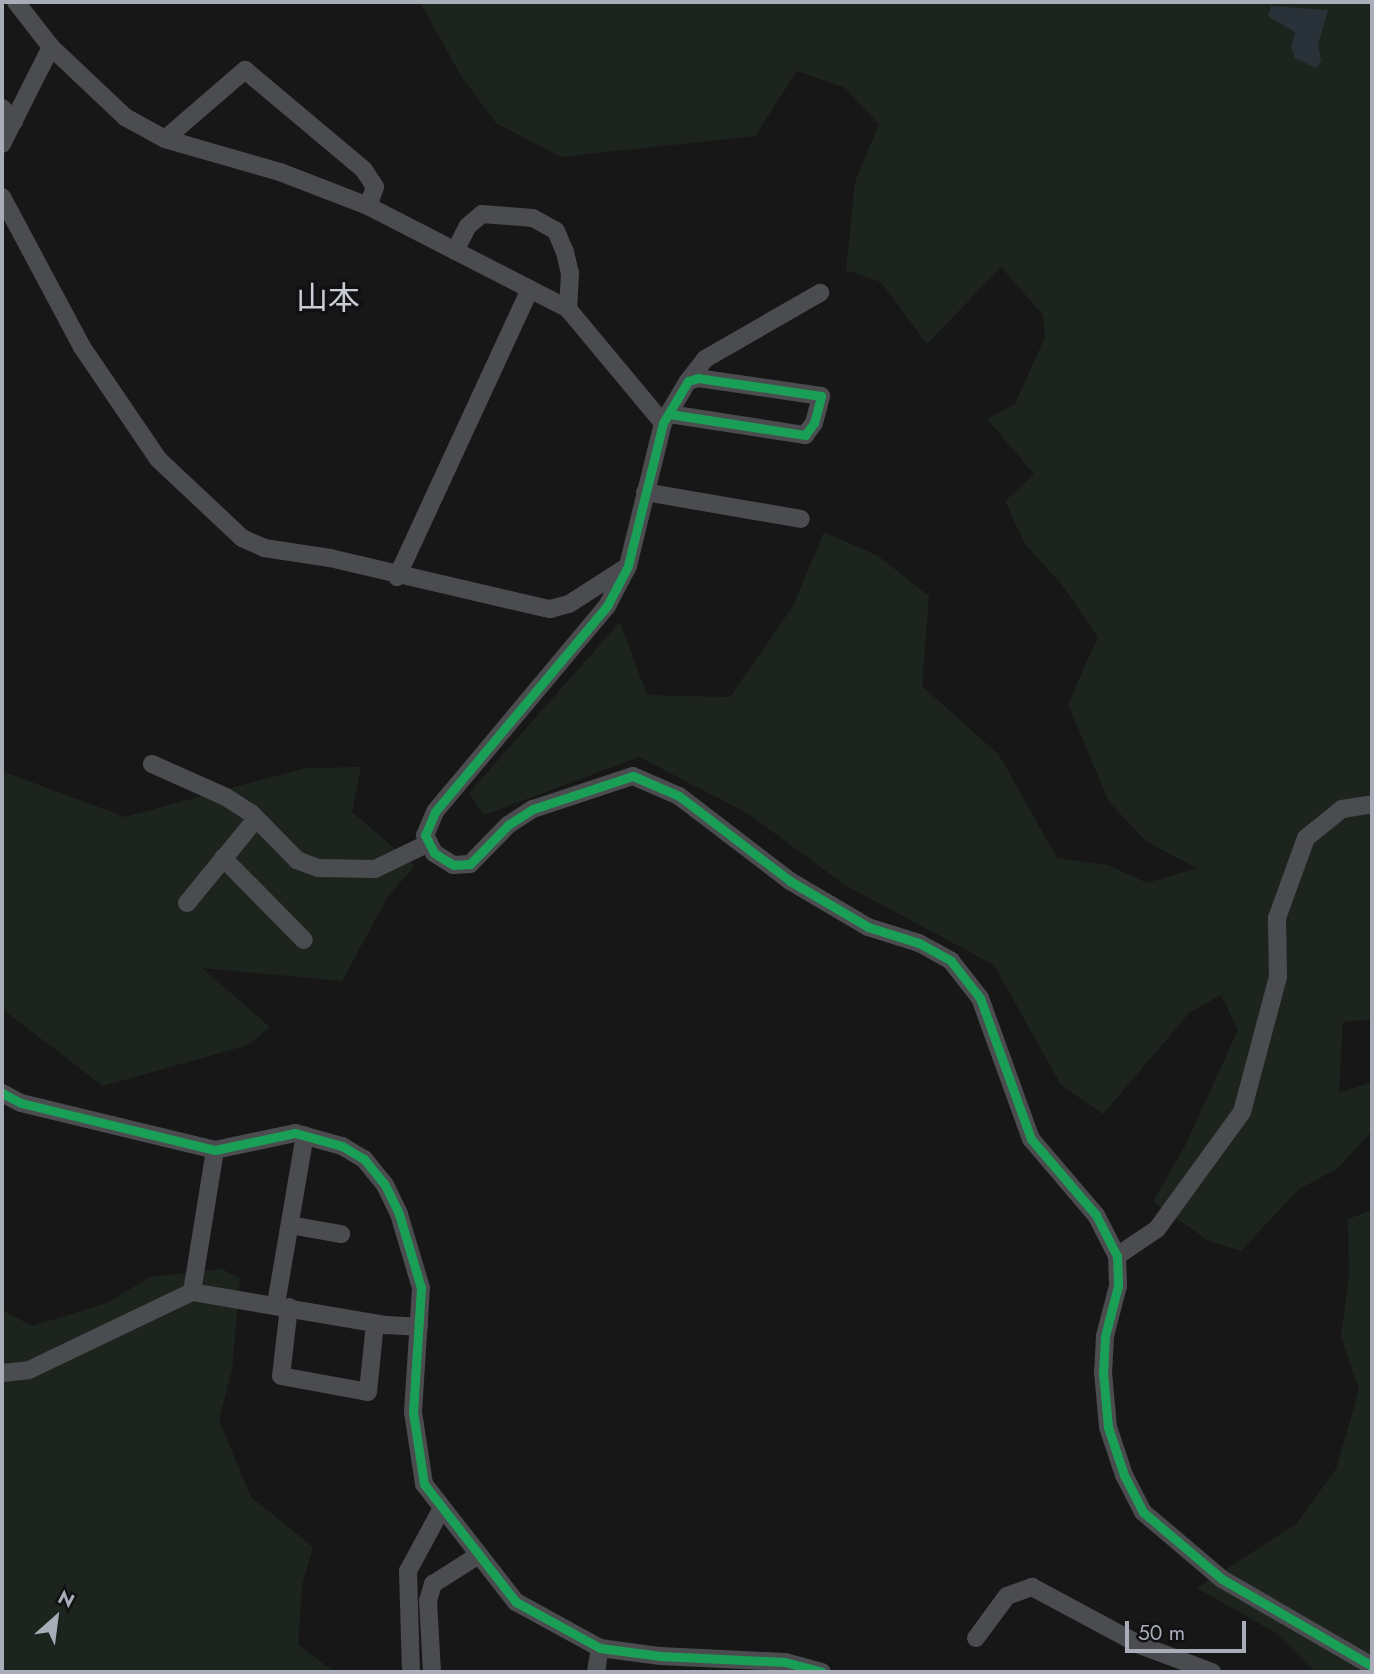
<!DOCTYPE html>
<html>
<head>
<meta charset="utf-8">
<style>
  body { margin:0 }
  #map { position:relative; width:1374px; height:1674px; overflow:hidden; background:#171717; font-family:Jost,"Noto Sans JP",sans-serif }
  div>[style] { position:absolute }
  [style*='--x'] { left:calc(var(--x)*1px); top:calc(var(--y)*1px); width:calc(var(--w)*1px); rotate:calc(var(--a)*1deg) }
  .green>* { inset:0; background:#1d241e }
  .water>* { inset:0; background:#2a3239 }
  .minor>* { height:18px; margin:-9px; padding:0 9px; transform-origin:9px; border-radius:9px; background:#4b4c50 }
  .cycleway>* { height:9px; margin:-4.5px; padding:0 4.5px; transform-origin:4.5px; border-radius:4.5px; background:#1a9f57 }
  span { translate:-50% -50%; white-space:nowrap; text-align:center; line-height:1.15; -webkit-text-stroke:7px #111113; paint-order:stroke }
  .quarter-label { font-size:32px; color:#c9ccd4 }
  .frame { position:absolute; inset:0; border:4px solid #a8adb8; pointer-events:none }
  .north { position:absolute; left:21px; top:1583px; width:70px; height:70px; -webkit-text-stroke:5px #111113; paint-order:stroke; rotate:28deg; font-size:19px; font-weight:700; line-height:28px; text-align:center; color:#a8adb8 }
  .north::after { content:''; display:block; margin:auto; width:24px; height:32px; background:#a8adb8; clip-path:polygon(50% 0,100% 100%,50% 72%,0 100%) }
  .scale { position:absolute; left:1125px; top:1621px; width:121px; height:32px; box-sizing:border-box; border:4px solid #a8adb8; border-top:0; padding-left:9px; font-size:21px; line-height:24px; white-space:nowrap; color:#a8adb8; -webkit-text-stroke:5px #111113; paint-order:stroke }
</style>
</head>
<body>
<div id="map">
  <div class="green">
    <i style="clip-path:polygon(420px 2px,1372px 2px,1372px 1019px,1343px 1022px,1339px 1093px,1372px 1082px,1372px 1131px,1337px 1169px,1299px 1189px,1241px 1251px,1209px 1241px,1153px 1202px,1186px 1144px,1238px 1030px,1221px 995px,1190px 1012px,1103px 1114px,1061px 1085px,994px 965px,845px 885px,747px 813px,639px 757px,484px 815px,469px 793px,620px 622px,647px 695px,730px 697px,793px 606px,824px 532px,878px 556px,929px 596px,922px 686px,999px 755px,1057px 858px,1108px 865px,1147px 883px,1197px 868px,1147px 842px,1109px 802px,1068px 704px,1098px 637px,1062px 585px,1025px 544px,1005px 501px,1034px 474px,987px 419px,1015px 404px,1045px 337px,1043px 315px,1001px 267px,927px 344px,881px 282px,846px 270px,855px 182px,879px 124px,845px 88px,797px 71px,755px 136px,561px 157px,496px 123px,461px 76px)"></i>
    <i style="clip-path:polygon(361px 767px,352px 812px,415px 866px,388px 896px,342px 981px,202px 968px,270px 1027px,248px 1045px,103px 1086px,2px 1009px,2px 771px,125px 817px,305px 768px)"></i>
    <i style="clip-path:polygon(1372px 1210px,1372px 1672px,1315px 1672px,1276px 1633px,1197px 1588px,1296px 1524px,1336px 1469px,1359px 1390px,1341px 1336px,1349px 1275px,1348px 1219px)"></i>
    <i style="clip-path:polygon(222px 1269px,240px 1279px,232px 1370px,219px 1420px,251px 1497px,313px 1547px,302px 1586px,298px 1645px,335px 1672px,2px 1672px,2px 1310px,32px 1326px,107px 1303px,150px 1277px)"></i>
  </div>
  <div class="water">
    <i style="clip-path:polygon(1271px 6px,1328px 10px,1318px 45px,1321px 61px,1316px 68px,1295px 58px,1291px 47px,1295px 32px,1268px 16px)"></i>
  </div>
  <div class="minor">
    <i style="--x:16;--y:2;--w:57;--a:52.1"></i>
    <i style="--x:51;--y:47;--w:102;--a:43.4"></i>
    <i style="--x:125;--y:117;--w:46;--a:28.8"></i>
    <i style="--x:165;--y:139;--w:120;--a:16"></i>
    <i style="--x:280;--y:172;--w:94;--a:21.1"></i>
    <i style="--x:368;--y:206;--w:225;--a:27.2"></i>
    <i style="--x:568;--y:309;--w:148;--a:50.2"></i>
    <i style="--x:2;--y:108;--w:18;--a:47"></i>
    <i style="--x:165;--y:139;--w:106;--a:-40.8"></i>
    <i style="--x:245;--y:70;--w:155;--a:40"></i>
    <i style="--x:364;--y:170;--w:20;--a:57"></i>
    <i style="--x:375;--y:187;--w:20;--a:110"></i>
    <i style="--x:2;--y:144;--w:109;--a:-63.2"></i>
    <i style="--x:2;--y:197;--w:170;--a:61.9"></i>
    <i style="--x:82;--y:347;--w:135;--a:55.8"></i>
    <i style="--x:158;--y:459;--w:115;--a:43.2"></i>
    <i style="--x:242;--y:538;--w:24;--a:24"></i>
    <i style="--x:264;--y:548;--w:67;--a:8.6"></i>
    <i style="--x:330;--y:558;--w:226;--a:13.1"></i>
    <i style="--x:550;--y:609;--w:20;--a:-15"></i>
    <i style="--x:569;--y:604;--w:67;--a:-32.7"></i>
    <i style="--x:455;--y:251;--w:28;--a:-63"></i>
    <i style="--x:468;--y:226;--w:18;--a:-41"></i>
    <i style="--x:482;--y:214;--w:51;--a:4.5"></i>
    <i style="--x:533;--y:218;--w:26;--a:29"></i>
    <i style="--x:556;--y:231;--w:23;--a:67"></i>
    <i style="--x:565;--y:252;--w:22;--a:77"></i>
    <i style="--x:570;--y:273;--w:36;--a:93"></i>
    <i style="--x:688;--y:381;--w:28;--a:-52"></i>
    <i style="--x:705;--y:359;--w:133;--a:-29.9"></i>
    <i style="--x:669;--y:414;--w:138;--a:8.8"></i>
    <i style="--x:805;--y:435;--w:15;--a:-53"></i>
    <i style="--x:814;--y:423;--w:28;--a:-75"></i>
    <i style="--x:821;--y:396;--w:124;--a:-171.7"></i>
    <i style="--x:698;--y:378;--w:10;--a:163"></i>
    <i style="--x:688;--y:381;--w:49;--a:120.8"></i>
    <i style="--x:663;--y:423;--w:147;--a:103.8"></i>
    <i style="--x:628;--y:566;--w:45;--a:117.7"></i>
    <i style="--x:607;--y:606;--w:268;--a:129.9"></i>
    <i style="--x:435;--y:812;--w:25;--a:113"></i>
    <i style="--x:425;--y:835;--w:20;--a:63"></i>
    <i style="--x:434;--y:853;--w:22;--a:32"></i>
    <i style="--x:453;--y:865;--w:17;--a:-3"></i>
    <i style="--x:470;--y:864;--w:54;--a:-45.7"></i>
    <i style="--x:508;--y:825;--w:30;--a:-33"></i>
    <i style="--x:533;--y:809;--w:105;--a:-18.3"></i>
    <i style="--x:633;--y:776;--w:50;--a:23.5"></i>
    <i style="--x:679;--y:796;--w:140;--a:37.4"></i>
    <i style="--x:790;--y:881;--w:91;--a:30.5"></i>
    <i style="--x:868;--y:927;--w:53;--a:17.4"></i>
    <i style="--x:919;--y:943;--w:37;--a:29"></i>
    <i style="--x:951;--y:961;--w:47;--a:51.9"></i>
    <i style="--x:980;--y:998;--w:150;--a:70.1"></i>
    <i style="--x:1031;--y:1139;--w:100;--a:49.5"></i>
    <i style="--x:1096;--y:1215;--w:46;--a:62.9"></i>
    <i style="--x:1117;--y:1256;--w:30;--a:88"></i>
    <i style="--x:1118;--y:1286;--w:52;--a:104.6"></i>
    <i style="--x:1105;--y:1336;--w:36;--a:93"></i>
    <i style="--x:1103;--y:1372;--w:55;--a:84.8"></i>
    <i style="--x:1108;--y:1427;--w:51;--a:71.6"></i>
    <i style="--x:1124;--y:1475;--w:42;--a:62.8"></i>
    <i style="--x:1143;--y:1512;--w:104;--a:40.3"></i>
    <i style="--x:1222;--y:1579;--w:173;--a:30.1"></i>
    <i style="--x:645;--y:492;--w:158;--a:9.8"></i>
    <i style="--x:397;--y:577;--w:317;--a:-65.2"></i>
    <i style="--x:152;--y:764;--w:81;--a:24"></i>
    <i style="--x:226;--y:797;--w:30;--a:33"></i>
    <i style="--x:251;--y:813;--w:66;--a:45.6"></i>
    <i style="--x:297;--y:860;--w:22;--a:21"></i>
    <i style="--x:318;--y:868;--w:57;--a:1"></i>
    <i style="--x:375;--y:869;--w:60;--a:-25.7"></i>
    <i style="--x:223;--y:858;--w:115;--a:45.4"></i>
    <i style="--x:187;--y:903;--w:109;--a:-50.6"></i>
    <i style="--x:2;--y:1093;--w:21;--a:28"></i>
    <i style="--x:21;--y:1103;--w:200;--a:13.6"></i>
    <i style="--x:215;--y:1150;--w:82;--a:-12"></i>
    <i style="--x:295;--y:1133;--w:49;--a:15.5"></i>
    <i style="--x:342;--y:1146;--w:26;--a:31"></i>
    <i style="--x:364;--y:1159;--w:33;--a:51"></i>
    <i style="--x:385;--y:1185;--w:32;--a:64"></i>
    <i style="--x:399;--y:1214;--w:77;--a:73.4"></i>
    <i style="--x:421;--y:1288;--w:124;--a:93.7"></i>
    <i style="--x:413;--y:1412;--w:73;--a:81.3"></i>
    <i style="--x:424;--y:1484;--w:150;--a:52.1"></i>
    <i style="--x:516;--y:1602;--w:96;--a:28.7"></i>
    <i style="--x:600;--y:1648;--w:61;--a:7.6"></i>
    <i style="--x:660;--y:1656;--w:125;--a:2.7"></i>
    <i style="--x:785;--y:1662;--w:38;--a:15"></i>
    <i style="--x:290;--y:1225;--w:52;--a:10"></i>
    <i style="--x:1117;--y:1256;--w:48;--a:-34"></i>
    <i style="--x:1157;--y:1229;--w:145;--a:-54"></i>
    <i style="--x:1242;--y:1112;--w:140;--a:-75.1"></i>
    <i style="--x:1278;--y:977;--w:59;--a:-91"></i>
    <i style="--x:1277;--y:918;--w:85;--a:-70.1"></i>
    <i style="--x:1306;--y:838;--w:46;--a:-38.9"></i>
    <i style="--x:1342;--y:809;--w:30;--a:-9"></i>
    <i style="--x:192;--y:1292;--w:144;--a:-80.8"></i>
    <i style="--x:276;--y:1304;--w:171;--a:-80.3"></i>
    <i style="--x:289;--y:1307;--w:69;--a:96.6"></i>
    <i style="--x:281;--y:1376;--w:88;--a:10.4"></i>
    <i style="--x:368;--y:1392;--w:69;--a:-84.2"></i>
    <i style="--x:2;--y:1373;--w:27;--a:-6"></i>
    <i style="--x:29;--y:1370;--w:181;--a:-25.6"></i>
    <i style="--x:192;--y:1292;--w:197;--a:9.7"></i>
    <i style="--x:386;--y:1325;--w:33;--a:3"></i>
    <i style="--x:976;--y:1638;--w:52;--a:-53.6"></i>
    <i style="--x:1007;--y:1596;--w:27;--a:-20"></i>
    <i style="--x:1032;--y:1587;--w:123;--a:28.2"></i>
    <i style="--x:1140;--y:1645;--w:77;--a:20.6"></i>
    <i style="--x:411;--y:1672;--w:101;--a:-91.7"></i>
    <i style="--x:408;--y:1571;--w:69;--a:-61.6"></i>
    <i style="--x:432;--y:1672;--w:71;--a:-93.2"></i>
    <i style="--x:428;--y:1601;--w:18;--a:-74"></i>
    <i style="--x:433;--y:1584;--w:52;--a:-32.5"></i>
    <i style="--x:596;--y:1672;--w:24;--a:-81"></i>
  </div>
  <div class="cycleway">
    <i style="--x:669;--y:414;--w:138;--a:8.8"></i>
    <i style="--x:805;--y:435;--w:15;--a:-53"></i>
    <i style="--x:814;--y:423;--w:28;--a:-75"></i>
    <i style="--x:821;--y:396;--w:124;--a:-171.7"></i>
    <i style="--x:698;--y:378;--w:10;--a:163"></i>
    <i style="--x:688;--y:381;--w:49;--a:120.8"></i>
    <i style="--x:663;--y:423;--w:147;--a:103.8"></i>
    <i style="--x:628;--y:566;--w:45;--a:117.7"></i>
    <i style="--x:607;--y:606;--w:268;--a:129.9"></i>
    <i style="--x:435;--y:812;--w:25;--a:113"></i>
    <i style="--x:425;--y:835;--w:20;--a:63"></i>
    <i style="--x:434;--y:853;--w:22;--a:32"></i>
    <i style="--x:453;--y:865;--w:17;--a:-3"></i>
    <i style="--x:470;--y:864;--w:54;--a:-45.7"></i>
    <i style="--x:508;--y:825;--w:30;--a:-33"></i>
    <i style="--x:533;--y:809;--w:105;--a:-18.3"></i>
    <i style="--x:633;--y:776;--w:50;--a:23.5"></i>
    <i style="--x:679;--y:796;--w:140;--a:37.4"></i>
    <i style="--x:790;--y:881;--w:91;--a:30.5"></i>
    <i style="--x:868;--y:927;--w:53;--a:17.4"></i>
    <i style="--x:919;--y:943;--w:37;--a:29"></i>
    <i style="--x:951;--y:961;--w:47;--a:51.9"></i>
    <i style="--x:980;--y:998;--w:150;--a:70.1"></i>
    <i style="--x:1031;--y:1139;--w:100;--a:49.5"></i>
    <i style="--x:1096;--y:1215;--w:46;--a:62.9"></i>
    <i style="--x:1117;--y:1256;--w:30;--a:88"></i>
    <i style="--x:1118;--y:1286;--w:52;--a:104.6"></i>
    <i style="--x:1105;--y:1336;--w:36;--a:93"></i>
    <i style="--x:1103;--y:1372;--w:55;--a:84.8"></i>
    <i style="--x:1108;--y:1427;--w:51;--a:71.6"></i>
    <i style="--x:1124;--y:1475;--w:42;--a:62.8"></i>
    <i style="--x:1143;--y:1512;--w:104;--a:40.3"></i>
    <i style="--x:1222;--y:1579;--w:173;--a:30.1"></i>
    <i style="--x:2;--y:1093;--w:21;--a:28"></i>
    <i style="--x:21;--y:1103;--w:200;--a:13.6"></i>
    <i style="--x:215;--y:1150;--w:82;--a:-12"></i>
    <i style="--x:295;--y:1133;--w:49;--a:15.5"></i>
    <i style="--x:342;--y:1146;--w:26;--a:31"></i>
    <i style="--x:364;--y:1159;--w:33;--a:51"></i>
    <i style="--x:385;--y:1185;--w:32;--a:64"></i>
    <i style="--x:399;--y:1214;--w:77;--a:73.4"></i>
    <i style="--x:421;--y:1288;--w:124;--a:93.7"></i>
    <i style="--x:413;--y:1412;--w:73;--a:81.3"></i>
    <i style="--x:424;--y:1484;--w:150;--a:52.1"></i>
    <i style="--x:516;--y:1602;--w:96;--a:28.7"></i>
    <i style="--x:600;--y:1648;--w:61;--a:7.6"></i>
    <i style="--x:660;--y:1656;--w:125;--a:2.7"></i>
    <i style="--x:785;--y:1662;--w:38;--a:15"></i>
  </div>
  <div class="quarter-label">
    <span style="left:328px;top:298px">山本</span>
  </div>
  <div class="frame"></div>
  <div class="north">N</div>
  <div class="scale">50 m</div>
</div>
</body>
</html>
